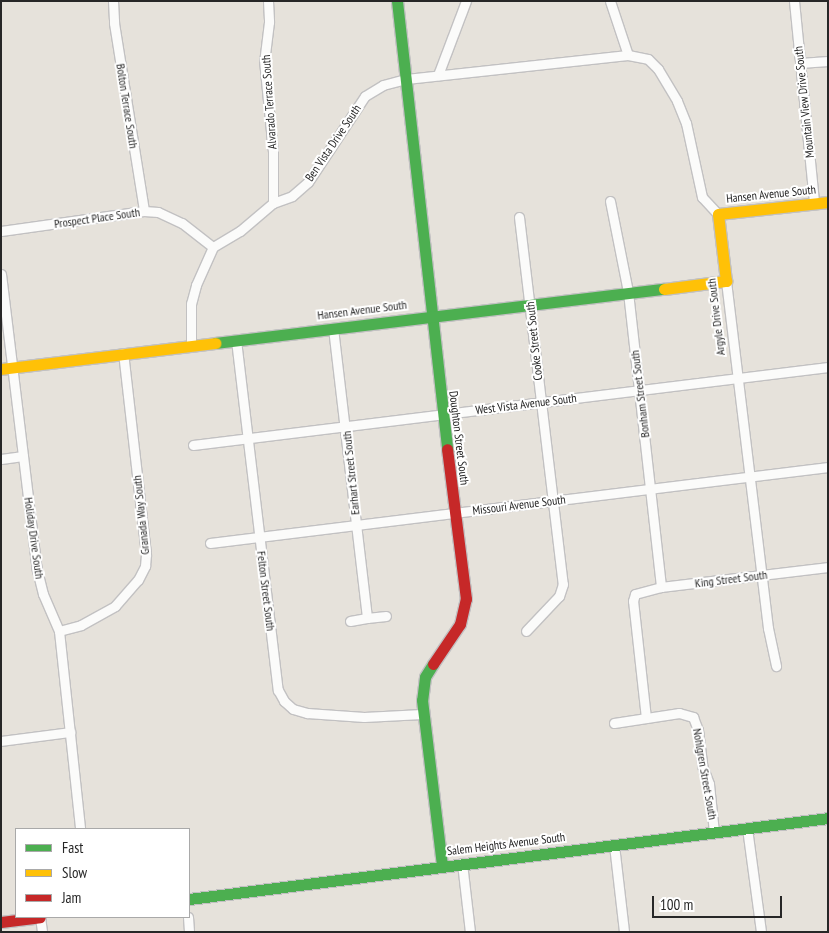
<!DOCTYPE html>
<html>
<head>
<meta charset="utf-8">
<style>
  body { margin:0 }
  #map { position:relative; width:829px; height:933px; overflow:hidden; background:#e6e2db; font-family:"PT Sans Narrow",sans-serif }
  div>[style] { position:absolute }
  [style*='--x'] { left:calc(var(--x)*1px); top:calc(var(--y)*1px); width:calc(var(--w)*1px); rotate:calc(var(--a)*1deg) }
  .roads { filter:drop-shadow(1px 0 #c2c1c2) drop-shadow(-1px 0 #c2c1c2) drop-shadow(0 1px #c2c1c2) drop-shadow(0 -1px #c2c1c2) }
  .street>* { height:9px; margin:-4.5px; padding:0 4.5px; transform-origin:4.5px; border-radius:4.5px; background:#fbfbfa }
  .fast>* { height:11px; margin:-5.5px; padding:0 5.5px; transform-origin:5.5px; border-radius:5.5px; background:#4caf50 }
  .slow>* { height:11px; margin:-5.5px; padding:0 5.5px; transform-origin:5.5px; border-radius:5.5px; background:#ffc107 }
  .jam>* { height:11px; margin:-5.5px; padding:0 5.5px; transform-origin:5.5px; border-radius:5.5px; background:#c62828 }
  span { translate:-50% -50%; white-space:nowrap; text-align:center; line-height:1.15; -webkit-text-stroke:4px #fff; paint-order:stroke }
  .street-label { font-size:12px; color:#272727 }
  .frame { position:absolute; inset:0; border:2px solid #272727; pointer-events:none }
  .legend { position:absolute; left:15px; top:828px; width:175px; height:90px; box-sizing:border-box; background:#fff; border:1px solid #a9a9a9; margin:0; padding:6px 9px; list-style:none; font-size:15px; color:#272727 }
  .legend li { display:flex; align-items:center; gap:10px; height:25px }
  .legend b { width:25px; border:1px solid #a9a9a9 }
  .scale { position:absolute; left:652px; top:896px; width:130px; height:22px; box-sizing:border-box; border:2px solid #272727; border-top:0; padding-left:6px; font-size:15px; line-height:18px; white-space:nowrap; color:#272727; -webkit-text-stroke:4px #fff; paint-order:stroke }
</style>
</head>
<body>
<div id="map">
  <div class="roads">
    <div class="street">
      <i style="--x:113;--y:1;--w:22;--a:87"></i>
      <i style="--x:114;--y:23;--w:190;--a:80.9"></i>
      <i style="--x:268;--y:1;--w:21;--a:87"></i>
      <i style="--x:269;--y:22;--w:38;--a:97"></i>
      <i style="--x:264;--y:60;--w:91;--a:84.4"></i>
      <i style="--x:273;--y:151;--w:52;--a:90"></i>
      <i style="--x:610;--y:1;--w:57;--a:71.6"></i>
      <i style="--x:628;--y:55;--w:20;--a:11"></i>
      <i style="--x:648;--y:59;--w:14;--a:45"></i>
      <i style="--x:658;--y:69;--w:37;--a:59"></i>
      <i style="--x:677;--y:101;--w:24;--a:68"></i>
      <i style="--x:686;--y:123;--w:76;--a:77.8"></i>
      <i style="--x:702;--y:197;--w:23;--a:47"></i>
      <i style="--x:794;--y:1;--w:203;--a:84.3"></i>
      <i style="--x:800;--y:63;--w:28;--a:-4"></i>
      <i style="--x:438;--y:75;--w:79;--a:-69.3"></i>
      <i style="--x:610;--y:201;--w:93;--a:78.8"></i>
      <i style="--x:628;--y:292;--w:297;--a:83.6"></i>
      <i style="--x:519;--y:217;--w:370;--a:83.2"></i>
      <i style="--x:563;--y:584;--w:13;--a:108"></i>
      <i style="--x:559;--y:596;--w:48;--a:133.3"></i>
      <i style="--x:1;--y:231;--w:144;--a:-8"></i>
      <i style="--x:144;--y:211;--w:14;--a:4"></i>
      <i style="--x:158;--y:212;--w:26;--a:25"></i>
      <i style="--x:182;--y:223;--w:39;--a:38"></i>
      <i style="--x:1;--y:274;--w:298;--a:83.1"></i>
      <i style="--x:37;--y:570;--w:25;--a:76"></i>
      <i style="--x:43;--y:594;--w:40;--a:66.6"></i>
      <i style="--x:59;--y:631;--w:199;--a:83.9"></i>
      <i style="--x:726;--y:281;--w:350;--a:83.1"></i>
      <i style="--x:768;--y:628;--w:39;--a:78"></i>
      <i style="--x:333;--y:328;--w:292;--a:83.3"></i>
      <i style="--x:367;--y:618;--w:19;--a:-6"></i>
      <i style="--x:236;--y:340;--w:353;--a:83.2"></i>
      <i style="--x:278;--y:690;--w:13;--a:61"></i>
      <i style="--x:284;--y:701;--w:12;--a:42"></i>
      <i style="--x:293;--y:709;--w:15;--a:16"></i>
      <i style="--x:307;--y:713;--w:57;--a:4"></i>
      <i style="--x:364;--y:717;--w:58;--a:-3"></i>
      <i style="--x:191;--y:345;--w:41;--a:-90"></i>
      <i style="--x:191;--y:304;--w:20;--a:-75"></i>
      <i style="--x:196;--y:285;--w:42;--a:-65.9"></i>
      <i style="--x:213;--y:247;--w:31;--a:-31"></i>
      <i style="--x:240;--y:231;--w:43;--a:-40.3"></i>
      <i style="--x:273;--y:203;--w:20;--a:-20"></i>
      <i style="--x:292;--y:196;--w:21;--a:-41"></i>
      <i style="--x:308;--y:182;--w:103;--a:-56.5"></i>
      <i style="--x:365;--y:96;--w:21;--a:-31"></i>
      <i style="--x:383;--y:85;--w:24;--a:-15"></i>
      <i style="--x:406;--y:79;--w:223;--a:-6.2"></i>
      <i style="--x:193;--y:445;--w:640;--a:-7"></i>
      <i style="--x:1;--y:459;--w:22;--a:-8"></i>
      <i style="--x:210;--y:543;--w:623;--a:-7.01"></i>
      <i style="--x:350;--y:621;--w:17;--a:-10"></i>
      <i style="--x:59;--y:631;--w:23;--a:-15"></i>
      <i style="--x:81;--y:625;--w:39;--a:-29"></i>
      <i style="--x:115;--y:606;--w:35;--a:-49"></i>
      <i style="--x:138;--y:580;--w:16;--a:-63"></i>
      <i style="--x:145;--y:566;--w:12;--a:-85"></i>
      <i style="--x:146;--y:554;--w:202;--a:-96.5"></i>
      <i style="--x:646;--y:718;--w:118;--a:-96.3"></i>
      <i style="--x:633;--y:601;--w:7;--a:-74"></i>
      <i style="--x:635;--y:594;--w:27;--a:-15"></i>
      <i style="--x:661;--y:587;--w:168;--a:-6.8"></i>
      <i style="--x:614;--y:723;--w:66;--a:-8.7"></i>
      <i style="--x:679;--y:713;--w:15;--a:16"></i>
      <i style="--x:693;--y:717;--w:14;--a:69"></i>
      <i style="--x:698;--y:730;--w:38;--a:83"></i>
      <i style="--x:703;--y:768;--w:17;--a:69"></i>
      <i style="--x:709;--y:784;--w:48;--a:84.1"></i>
      <i style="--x:1;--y:741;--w:70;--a:-7.4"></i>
      <i style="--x:747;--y:828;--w:105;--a:82.3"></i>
      <i style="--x:614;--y:845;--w:88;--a:83.4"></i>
      <i style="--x:462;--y:863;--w:69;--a:83.4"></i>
      <i style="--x:40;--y:917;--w:15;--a:82"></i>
      <i style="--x:188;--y:917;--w:15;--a:86"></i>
    </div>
    <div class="fast">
      <i style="--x:397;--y:1;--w:451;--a:83.6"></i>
      <i style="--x:215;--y:343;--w:452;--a:-6.9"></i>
      <i style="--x:433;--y:664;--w:15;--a:122"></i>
      <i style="--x:425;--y:677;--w:23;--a:97"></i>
      <i style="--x:422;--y:700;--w:167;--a:83.1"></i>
      <i style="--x:189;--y:899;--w:644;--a:-7.22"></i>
    </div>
    <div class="slow">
      <i style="--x:664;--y:289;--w:63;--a:-7.4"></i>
      <i style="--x:726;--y:281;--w:67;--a:-96.8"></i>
      <i style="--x:718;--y:214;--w:111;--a:-6.2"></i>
      <i style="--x:1;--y:369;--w:216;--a:-6.9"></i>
    </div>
    <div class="jam">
      <i style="--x:433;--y:664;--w:48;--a:-56"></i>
      <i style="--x:460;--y:624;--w:26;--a:-77"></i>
      <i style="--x:466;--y:599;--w:151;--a:-97.2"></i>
      <i style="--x:1;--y:922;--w:39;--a:-7"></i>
    </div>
  </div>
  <div class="street-label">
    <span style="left:269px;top:102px;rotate:-94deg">Alvarado Terrace South</span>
    <span style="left:804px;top:102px;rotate:-96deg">Mountain View Drive South</span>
    <span style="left:127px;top:106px;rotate:81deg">Bolton Terrace South</span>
    <span style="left:333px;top:143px;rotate:-56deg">Ben Vista Drive South</span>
    <span style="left:771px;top:194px;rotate:-6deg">Hansen Avenue South</span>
    <span style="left:97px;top:218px;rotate:-8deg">Prospect Place South</span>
    <span style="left:362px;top:310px;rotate:-7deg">Hansen Avenue South</span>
    <span style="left:716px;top:317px;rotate:-97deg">Argyle Drive South</span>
    <span style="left:534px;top:341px;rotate:-96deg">Cooke Street South</span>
    <span style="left:640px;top:394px;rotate:-97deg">Bonham Street South</span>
    <span style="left:526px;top:404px;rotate:-7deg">West Vista Avenue South</span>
    <span style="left:459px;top:438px;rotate:83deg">Doughton Street South</span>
    <span style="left:351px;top:473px;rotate:-96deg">Earhart Street South</span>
    <span style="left:519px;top:505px;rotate:-7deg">Missouri Avenue South</span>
    <span style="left:141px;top:515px;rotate:-96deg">Granada Way South</span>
    <span style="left:34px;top:538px;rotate:82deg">Holiday Drive South</span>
    <span style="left:731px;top:579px;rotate:-7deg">King Street South</span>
    <span style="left:266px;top:591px;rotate:83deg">Felton Street South</span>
    <span style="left:705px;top:774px;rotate:80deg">Nohlgren Street South</span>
    <span style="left:506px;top:844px;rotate:-7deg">Salem Heights Avenue South</span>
  </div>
  <div class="frame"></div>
  <ul class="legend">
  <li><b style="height:6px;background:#4caf50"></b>Fast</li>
  <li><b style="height:6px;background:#ffc107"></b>Slow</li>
  <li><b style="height:6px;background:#c62828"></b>Jam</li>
  </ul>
  <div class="scale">100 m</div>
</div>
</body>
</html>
